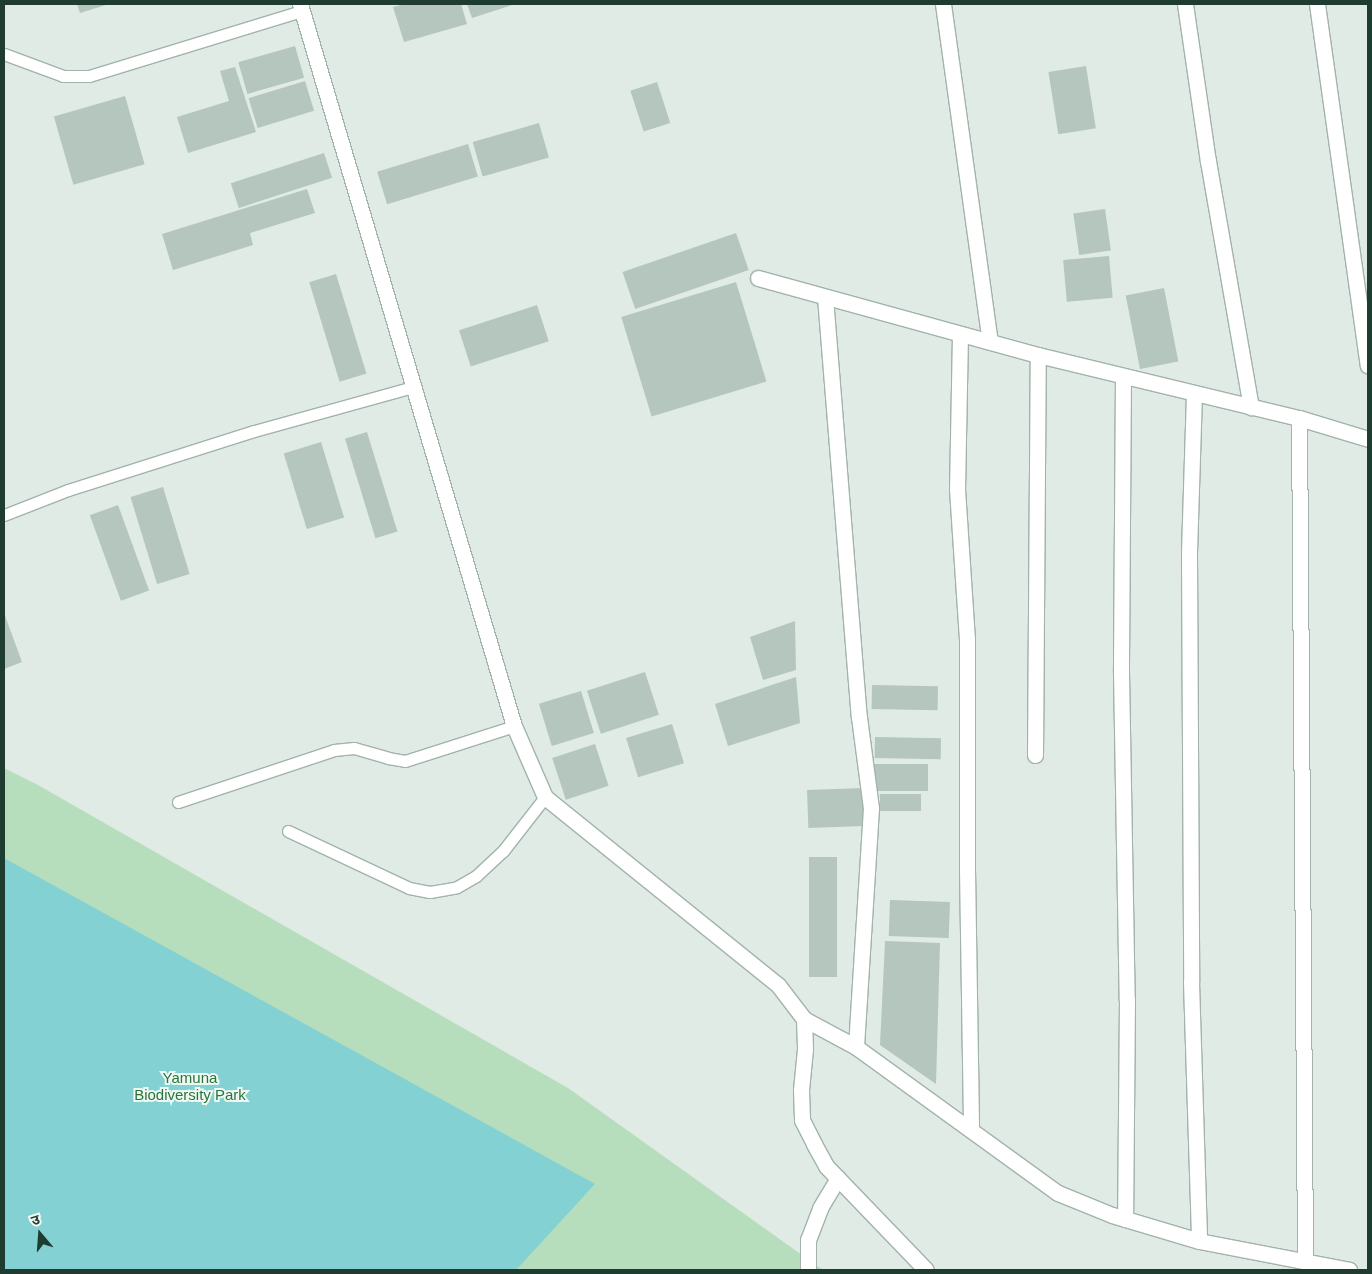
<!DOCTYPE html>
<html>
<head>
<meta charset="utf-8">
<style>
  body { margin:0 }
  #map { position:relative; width:1372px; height:1274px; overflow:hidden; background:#dfebe4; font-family:Helvetica,"Noto Sans Devanagari",sans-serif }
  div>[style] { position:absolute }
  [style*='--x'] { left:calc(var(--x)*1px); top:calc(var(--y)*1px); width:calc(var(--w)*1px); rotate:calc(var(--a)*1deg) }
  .green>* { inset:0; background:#b7debc }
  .water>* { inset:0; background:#84d1d3 }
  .building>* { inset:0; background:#b4c6bd; transform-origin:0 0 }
  .roads { filter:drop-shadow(1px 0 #a2b3ab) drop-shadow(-1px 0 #a2b3ab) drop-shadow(0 1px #a2b3ab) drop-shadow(0 -1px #a2b3ab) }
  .service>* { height:11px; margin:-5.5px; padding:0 5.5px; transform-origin:5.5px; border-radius:5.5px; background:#fff }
  .minor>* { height:15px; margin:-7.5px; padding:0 7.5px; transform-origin:7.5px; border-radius:7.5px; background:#fff }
  .tertiary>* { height:15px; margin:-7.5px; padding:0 7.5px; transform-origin:7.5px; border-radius:7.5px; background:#fff }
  span { translate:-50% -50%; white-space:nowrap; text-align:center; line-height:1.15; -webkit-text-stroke:4px #f0f8f3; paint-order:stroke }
  .park-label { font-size:15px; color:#28743c }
  .frame { position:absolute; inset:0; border:5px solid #1f3c31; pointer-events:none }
  .north { position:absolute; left:15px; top:1209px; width:50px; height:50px; -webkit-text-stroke:4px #f0f8f3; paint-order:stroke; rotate:342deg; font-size:14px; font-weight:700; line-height:20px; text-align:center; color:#1f3c31 }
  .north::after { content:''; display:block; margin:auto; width:18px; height:22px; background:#1f3c31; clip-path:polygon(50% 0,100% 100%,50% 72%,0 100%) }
</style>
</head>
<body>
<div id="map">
  <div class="green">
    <i style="clip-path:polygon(4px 768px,38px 785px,568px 1088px,823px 1270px,4px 1270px)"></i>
  </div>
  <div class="water">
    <i style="clip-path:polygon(4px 858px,595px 1184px,516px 1270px,4px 1270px)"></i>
  </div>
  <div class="building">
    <i style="clip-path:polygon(77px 4px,109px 4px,80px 13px)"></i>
    <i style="clip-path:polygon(405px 4px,461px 4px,467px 24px,404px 42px,393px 7px)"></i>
    <i style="clip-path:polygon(467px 4px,515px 4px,472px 18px)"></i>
    <i style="left:295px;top:46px;width:33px;height:59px;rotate:74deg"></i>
    <i style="left:1086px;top:66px;width:63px;height:38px;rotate:81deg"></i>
    <i style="clip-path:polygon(235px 67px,256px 132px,188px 153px,177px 117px,229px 101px,220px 71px)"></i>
    <i style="left:305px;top:81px;width:31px;height:59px;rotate:73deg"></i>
    <i style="left:657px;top:82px;width:43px;height:28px;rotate:72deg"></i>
    <i style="left:125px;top:96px;width:71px;height:74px;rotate:74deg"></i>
    <i style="left:539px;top:123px;width:36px;height:69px;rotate:74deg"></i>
    <i style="left:468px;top:144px;width:34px;height:95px;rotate:73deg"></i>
    <i style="left:324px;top:153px;width:26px;height:98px;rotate:72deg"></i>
    <i style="clip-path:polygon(307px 189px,315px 213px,250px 233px,253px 245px,173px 270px,162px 234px)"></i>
    <i style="left:1105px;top:209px;width:42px;height:32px;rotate:82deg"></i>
    <i style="left:736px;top:233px;width:39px;height:120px;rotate:71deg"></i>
    <i style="left:1109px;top:256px;width:42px;height:46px;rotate:85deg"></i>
    <i style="left:336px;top:274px;width:104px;height:28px;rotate:73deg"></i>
    <i style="left:736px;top:282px;width:104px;height:120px;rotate:73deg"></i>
    <i style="left:1164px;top:288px;width:75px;height:39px;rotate:79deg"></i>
    <i style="left:537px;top:305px;width:38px;height:82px;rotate:72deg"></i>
    <i style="left:367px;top:432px;width:104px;height:23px;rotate:73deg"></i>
    <i style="left:321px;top:442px;width:79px;height:39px;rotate:73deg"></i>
    <i style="left:163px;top:487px;width:91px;height:34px;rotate:73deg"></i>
    <i style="left:118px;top:505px;width:91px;height:30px;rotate:70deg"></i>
    <i style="clip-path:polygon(4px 613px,22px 662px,4px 669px)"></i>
    <i style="clip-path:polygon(795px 621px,796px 670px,763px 680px,750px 637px)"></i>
    <i style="left:645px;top:672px;width:45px;height:61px;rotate:72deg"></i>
    <i style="clip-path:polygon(796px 677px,800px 723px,728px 746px,715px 704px)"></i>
    <i style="left:872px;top:685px;width:66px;height:24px;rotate:1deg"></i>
    <i style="left:581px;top:691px;width:44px;height:44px;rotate:73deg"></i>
    <i style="left:672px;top:724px;width:41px;height:48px;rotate:73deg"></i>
    <i style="left:875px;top:737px;width:66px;height:21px;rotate:1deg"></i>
    <i style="left:595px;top:744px;width:44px;height:45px;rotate:72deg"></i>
    <i style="left:873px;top:764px;width:55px;height:27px"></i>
    <i style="left:863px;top:788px;width:38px;height:56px;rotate:88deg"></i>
    <i style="left:921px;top:794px;width:17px;height:41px;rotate:90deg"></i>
    <i style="left:809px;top:857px;width:28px;height:120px"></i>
    <i style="left:890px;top:900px;width:60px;height:36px;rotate:2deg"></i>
    <i style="clip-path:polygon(885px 941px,940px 943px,936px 1084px,880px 1045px)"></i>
  </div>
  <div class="roads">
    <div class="service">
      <i style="--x:4;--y:54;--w:63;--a:20.4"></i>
      <i style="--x:63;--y:76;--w:26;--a:0"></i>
      <i style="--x:89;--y:76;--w:223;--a:-17"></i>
      <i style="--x:4;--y:515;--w:69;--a:-21.3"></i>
      <i style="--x:68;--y:490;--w:195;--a:-17.6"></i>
      <i style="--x:254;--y:431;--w:165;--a:-15.5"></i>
      <i style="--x:178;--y:802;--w:164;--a:-18.4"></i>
      <i style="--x:334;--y:750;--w:20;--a:-6"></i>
      <i style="--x:354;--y:748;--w:35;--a:16"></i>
      <i style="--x:388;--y:758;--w:17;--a:10"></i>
      <i style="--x:405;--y:761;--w:114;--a:-17.8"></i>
      <i style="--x:288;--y:831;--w:134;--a:25.2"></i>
      <i style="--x:409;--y:888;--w:21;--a:11"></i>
      <i style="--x:430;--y:892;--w:27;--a:-10"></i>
      <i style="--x:457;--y:887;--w:22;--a:-30"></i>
      <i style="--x:476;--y:876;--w:37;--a:-43"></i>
      <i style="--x:503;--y:851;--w:68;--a:-52.1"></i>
    </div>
    <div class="minor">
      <i style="--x:943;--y:4;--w:341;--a:82.1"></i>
      <i style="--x:1185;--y:4;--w:159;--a:81.7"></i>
      <i style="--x:1208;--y:161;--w:250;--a:80.1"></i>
      <i style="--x:1317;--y:4;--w:365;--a:82"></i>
      <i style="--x:758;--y:278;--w:290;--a:15.4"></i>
      <i style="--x:1038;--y:355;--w:268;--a:13.6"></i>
      <i style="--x:1299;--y:418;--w:72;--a:16.9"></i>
      <i style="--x:825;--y:297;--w:421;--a:85.4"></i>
      <i style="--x:859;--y:717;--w:92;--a:82.5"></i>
      <i style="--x:871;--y:808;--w:239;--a:93.6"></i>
      <i style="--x:960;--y:334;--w:155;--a:91.1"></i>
      <i style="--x:957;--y:489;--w:150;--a:86.2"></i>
      <i style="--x:967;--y:639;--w:230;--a:90"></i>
      <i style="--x:967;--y:869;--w:260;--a:89.1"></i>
      <i style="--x:1123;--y:377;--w:295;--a:90.4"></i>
      <i style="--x:1121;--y:672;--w:328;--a:89"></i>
      <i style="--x:1127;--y:1000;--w:219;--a:90.5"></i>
      <i style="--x:1194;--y:393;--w:161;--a:91.8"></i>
      <i style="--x:1189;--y:554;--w:428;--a:89.7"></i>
      <i style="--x:1191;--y:982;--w:259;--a:88.2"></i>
      <i style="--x:1299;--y:418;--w:844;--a:89.59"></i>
      <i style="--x:1035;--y:755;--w:400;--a:-89.6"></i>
      <i style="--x:808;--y:1270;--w:30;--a:-90"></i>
      <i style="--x:808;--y:1240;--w:34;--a:-69"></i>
      <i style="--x:820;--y:1208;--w:35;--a:-59"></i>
    </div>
    <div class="tertiary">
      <i style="--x:300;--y:4;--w:753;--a:73.49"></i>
      <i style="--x:514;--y:726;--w:77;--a:66.4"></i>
      <i style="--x:545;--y:797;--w:299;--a:38.9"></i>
      <i style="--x:778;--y:985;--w:43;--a:52.6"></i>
      <i style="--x:804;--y:1019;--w:30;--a:88"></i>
      <i style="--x:805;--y:1049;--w:41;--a:95.6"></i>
      <i style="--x:801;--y:1090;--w:30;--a:88"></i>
      <i style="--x:802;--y:1120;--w:27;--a:63"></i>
      <i style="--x:814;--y:1144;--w:25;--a:61"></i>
      <i style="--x:826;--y:1166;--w:144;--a:46.1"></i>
      <i style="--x:804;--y:1019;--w:59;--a:28.3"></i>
      <i style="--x:856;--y:1047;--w:249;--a:35.9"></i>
      <i style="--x:1058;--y:1193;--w:58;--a:22.2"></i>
      <i style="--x:1112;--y:1215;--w:91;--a:16.6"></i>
      <i style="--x:1199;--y:1241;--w:153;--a:10.9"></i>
    </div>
  </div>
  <div class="park-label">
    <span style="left:190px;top:1086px">Yamuna<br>Biodiversity Park</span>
  </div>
  <div class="frame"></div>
  <div class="north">उ</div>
</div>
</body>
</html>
